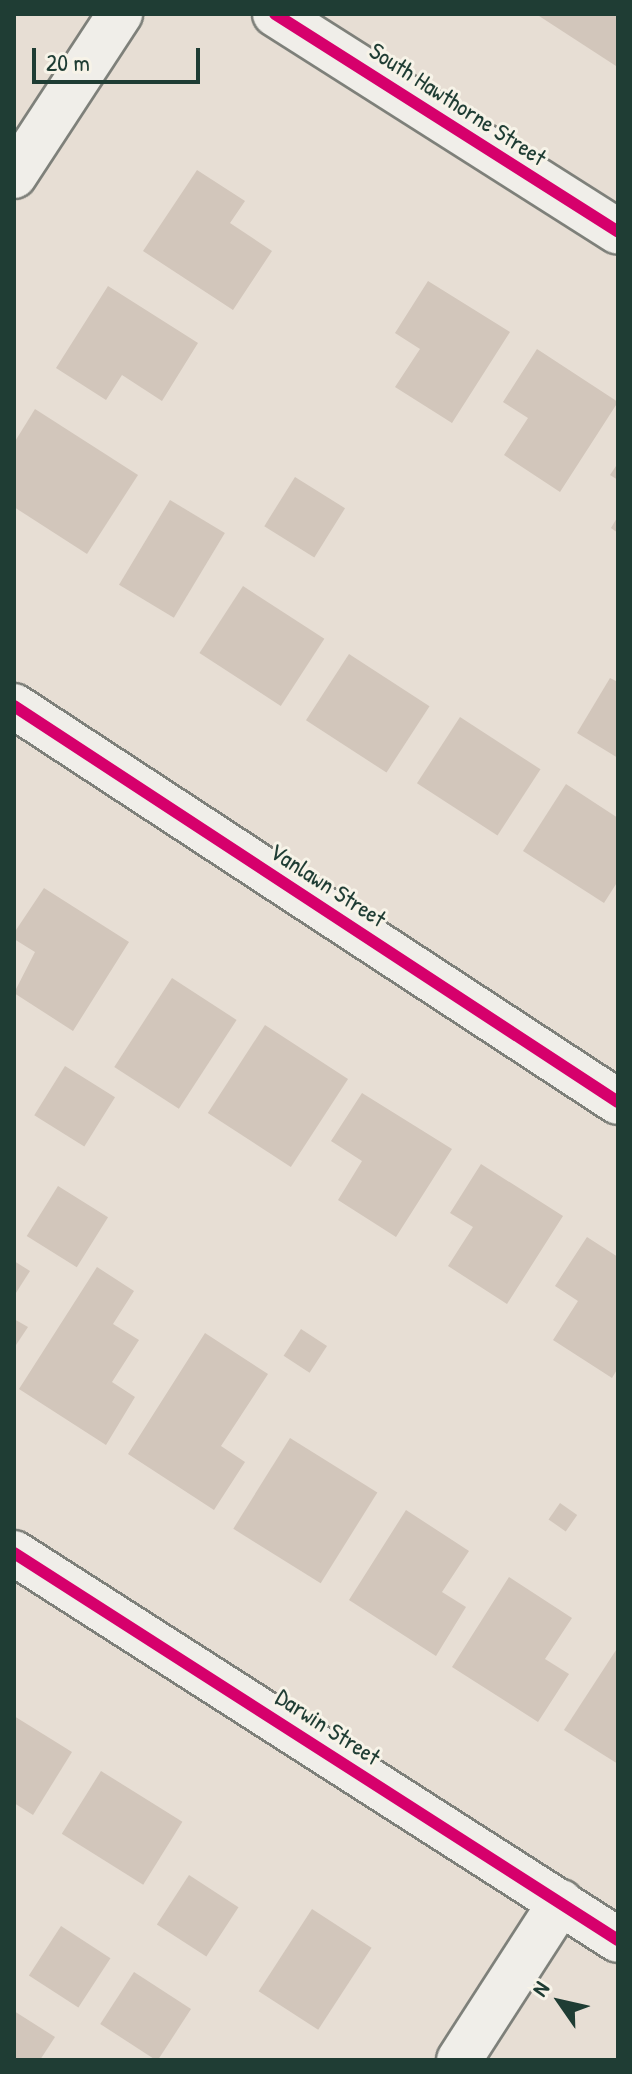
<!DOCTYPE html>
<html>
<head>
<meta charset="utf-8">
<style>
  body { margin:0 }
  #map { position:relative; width:632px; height:2074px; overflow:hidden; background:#e7ded4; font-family:"Patrick Hand",sans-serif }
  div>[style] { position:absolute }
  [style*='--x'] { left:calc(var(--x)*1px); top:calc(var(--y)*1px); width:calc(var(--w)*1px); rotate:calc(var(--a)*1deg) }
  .building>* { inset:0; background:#d2c6bb; transform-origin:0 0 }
  .roads { filter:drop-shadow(2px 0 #7e807a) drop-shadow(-2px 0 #7e807a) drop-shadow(0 2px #7e807a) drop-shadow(0 -2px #7e807a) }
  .minor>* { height:44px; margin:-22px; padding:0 22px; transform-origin:22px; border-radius:22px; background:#f0eee9 }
  .cycleway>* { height:12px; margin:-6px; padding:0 6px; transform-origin:6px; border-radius:6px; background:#d6006c }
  span { translate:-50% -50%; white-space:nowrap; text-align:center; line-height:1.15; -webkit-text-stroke:6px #f7f3e8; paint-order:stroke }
  .street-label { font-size:24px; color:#1f3d34 }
  .frame { position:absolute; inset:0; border:16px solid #1f3d34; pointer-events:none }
  .north { position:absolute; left:520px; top:1962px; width:80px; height:80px; -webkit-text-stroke:6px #f7f3e8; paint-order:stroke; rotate:304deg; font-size:22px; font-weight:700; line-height:32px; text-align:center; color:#1f3d34 }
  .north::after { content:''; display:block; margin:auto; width:28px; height:36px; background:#1f3d34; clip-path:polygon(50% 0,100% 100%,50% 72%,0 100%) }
  .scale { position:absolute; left:32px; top:48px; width:168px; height:36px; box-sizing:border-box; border:4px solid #1f3d34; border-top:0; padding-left:10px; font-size:24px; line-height:28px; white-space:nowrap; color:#1f3d34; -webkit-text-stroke:6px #f7f3e8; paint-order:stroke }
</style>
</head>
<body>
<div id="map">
  <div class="building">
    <i style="clip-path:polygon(536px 14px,618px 14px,618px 63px,616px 66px)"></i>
    <i style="clip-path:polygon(197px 170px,245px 201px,230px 223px,272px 251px,233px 310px,143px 251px)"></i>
    <i style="clip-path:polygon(428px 281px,510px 332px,452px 423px,395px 387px,420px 349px,395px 333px)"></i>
    <i style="clip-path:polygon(108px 286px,198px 343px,162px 401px,122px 375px,106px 400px,56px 368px)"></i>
    <i style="clip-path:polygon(537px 349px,618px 402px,560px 492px,504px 455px,528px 418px,503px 402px)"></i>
    <i style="clip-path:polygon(35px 409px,138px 475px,87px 554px,14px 507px,14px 443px)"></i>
    <i style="clip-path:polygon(618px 463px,618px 480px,610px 475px)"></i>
    <i style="left:295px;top:477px;width:59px;height:58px;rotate:32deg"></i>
    <i style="left:170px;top:500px;width:64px;height:99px;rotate:31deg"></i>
    <i style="clip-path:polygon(618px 516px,618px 533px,611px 528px)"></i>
    <i style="left:243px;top:586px;width:97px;height:80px;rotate:33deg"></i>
    <i style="left:349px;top:654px;width:96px;height:79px;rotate:33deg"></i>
    <i style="clip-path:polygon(610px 678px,618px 682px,618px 758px,577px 733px)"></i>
    <i style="left:460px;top:717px;width:96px;height:79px;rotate:33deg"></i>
    <i style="clip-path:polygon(566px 784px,618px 818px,618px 881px,604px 903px,523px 851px)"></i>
    <i style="clip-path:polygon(44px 888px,129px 942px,73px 1031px,14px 993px,35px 952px,14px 939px,14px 933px)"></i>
    <i style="left:172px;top:978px;width:77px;height:106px;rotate:33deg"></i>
    <i style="left:265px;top:1025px;width:99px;height:105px;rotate:33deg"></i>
    <i style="left:65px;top:1066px;width:59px;height:58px;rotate:32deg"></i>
    <i style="clip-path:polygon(362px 1093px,452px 1149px,396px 1237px,338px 1200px,362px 1161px,331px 1141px)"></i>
    <i style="clip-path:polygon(481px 1164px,563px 1216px,507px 1304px,448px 1266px,473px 1227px,450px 1213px)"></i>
    <i style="left:58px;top:1186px;width:59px;height:59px;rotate:32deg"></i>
    <i style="clip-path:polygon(587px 1237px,618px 1257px,618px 1368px,612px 1378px,553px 1340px,578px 1301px,555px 1286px)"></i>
    <i style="clip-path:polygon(14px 1261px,30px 1271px,14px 1296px)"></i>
    <i style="clip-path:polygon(97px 1267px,134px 1291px,113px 1324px,139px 1340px,112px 1382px,135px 1397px,106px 1445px,19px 1389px)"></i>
    <i style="clip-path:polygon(14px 1319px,28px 1327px,14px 1348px)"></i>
    <i style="left:301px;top:1329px;width:31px;height:32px;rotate:33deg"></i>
    <i style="clip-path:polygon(205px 1333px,268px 1374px,221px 1446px,245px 1462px,214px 1510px,128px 1454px)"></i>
    <i style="left:290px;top:1438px;width:103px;height:107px;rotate:32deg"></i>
    <i style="left:560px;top:1503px;width:21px;height:20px;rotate:35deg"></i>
    <i style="clip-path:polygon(406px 1510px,469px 1551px,442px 1592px,466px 1607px,436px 1656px,349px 1600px)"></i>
    <i style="clip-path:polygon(509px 1577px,572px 1618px,545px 1659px,569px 1674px,538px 1722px,452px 1667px)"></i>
    <i style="clip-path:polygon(618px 1647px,618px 1764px,564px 1730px)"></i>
    <i style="clip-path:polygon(14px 1716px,72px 1752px,33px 1815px,14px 1803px)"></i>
    <i style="left:101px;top:1771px;width:96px;height:74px;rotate:32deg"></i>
    <i style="left:189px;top:1875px;width:59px;height:59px;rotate:33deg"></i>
    <i style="left:312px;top:1909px;width:71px;height:98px;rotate:33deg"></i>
    <i style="left:61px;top:1926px;width:59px;height:59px;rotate:33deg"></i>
    <i style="left:134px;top:1972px;width:68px;height:62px;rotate:33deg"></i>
    <i style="clip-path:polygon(14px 2011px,55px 2037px,40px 2060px,14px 2060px)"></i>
  </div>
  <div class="roads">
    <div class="minor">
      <i style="--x:275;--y:14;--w:406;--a:32.4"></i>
      <i style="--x:14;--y:176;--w:194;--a:-56.8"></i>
      <i style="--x:14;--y:706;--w:722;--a:33.25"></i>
      <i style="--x:14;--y:1553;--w:717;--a:32.65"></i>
      <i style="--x:459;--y:2060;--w:188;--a:-57.2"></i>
    </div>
  </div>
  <div class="cycleway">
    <i style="--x:275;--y:14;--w:406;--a:32.4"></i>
    <i style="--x:14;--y:706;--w:722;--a:33.25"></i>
    <i style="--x:14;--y:1553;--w:717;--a:32.65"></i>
  </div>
  <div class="street-label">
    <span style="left:458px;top:104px;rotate:33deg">South Hawthorne Street</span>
    <span style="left:328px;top:885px;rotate:33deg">Vanlawn Street</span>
    <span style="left:328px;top:1727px;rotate:33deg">Darwin Street</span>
  </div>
  <div class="frame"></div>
  <div class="north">N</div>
  <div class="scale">20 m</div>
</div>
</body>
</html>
